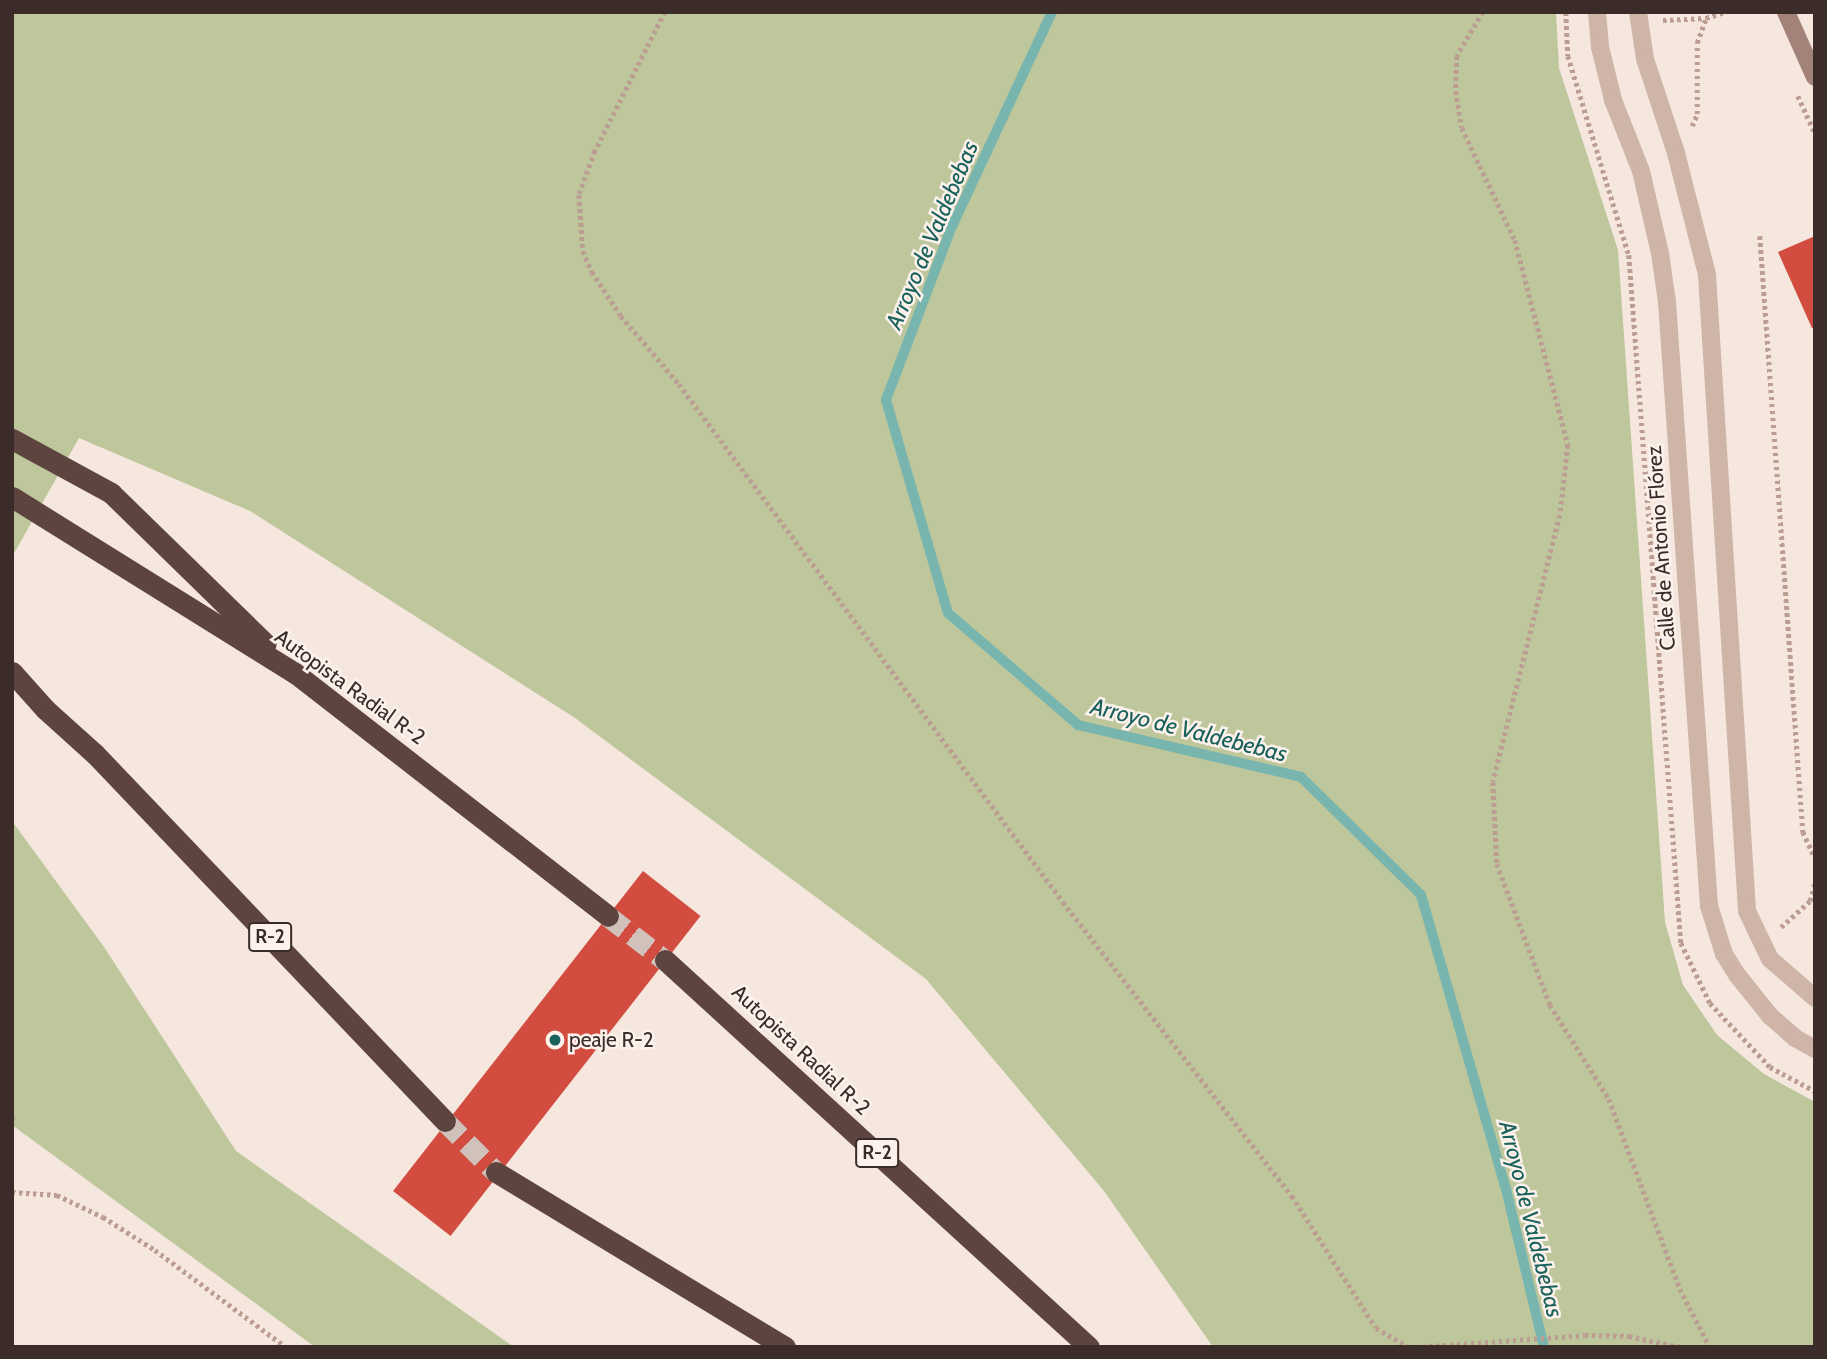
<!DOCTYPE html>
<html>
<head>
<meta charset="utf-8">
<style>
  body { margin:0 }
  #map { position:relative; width:1827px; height:1359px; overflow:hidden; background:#f5e6de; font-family:Cabin,sans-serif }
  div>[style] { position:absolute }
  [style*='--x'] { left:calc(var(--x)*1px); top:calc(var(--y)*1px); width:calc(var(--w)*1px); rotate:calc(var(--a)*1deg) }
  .green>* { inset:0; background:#bec69c }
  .stream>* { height:10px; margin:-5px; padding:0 5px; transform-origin:5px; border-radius:5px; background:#79b5af }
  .building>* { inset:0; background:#d24c3f; transform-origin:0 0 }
  .highway-tunnel>* { height:21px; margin-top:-10.5px; transform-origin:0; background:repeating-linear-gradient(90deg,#d0c1ba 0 21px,transparent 0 31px) }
  .path>* { height:4.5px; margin-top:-2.25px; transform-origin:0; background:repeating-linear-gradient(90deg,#bb9d92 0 3.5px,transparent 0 7px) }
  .street>* { height:18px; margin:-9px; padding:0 9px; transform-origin:9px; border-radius:9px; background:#cfb4a8 }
  .secondary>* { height:18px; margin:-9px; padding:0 9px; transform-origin:9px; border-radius:9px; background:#a38279 }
  .highway>* { height:21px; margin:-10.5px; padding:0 10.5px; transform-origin:10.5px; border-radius:10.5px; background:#5d443f }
  .dots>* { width:19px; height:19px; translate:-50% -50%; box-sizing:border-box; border:4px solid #fcf1eb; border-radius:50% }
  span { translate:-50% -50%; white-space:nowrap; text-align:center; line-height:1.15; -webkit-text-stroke:5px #fcf1eb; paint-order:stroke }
  .shield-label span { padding:2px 5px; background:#fcf1eb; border:2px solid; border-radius:5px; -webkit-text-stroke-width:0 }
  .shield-label { font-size:19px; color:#3b2c29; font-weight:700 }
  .street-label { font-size:21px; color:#3b2c29 }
  .poi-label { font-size:21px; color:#3b2c29 }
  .left { translate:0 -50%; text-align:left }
  .water-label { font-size:23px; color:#19615b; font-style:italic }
  .frame { position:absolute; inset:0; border:14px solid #3b2c29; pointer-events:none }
</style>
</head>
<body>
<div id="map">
  <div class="green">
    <i style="clip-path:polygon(12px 12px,1556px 12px,1559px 68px,1618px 250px,1665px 922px,1683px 985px,1717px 1035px,1764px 1074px,1815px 1102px,1815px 1347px,1213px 1347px,1104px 1191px,926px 979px,575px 718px,250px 511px,79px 438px,12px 557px)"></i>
    <i style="clip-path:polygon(12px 821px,104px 947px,236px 1151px,514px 1347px,315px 1347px,12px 1125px)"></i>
  </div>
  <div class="stream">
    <i style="--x:1052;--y:12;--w:236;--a:115"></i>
    <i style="--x:952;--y:226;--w:186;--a:110.8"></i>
    <i style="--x:886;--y:400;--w:222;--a:73.8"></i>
    <i style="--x:948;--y:613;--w:172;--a:40.7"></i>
    <i style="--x:1078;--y:725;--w:229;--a:13.1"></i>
    <i style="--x:1301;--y:777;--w:168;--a:44.5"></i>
    <i style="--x:1421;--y:895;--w:306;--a:73.9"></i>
    <i style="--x:1506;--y:1189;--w:163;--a:76.5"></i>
  </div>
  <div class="building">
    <i style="clip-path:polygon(1815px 236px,1815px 327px,1812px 328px,1778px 252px)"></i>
    <i style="left:643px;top:871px;width:73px;height:406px;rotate:38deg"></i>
  </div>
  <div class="highway-tunnel">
    <i style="--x:608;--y:916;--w:72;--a:37.7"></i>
    <i style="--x:445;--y:1121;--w:72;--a:45"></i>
  </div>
  <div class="path">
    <i style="--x:665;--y:12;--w:156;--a:116.7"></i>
    <i style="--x:595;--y:151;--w:47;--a:110"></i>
    <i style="--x:579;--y:195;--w:56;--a:85.9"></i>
    <i style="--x:583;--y:251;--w:23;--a:67"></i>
    <i style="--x:592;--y:272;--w:53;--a:56.6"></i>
    <i style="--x:621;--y:316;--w:89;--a:49.5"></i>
    <i style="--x:679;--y:384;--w:645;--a:53.45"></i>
    <i style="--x:1063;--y:902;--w:373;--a:52.1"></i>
    <i style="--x:1292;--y:1196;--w:156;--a:57.5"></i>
    <i style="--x:1376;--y:1328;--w:38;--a:30"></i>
    <i style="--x:1483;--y:12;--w:51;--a:120.6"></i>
    <i style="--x:1457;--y:56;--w:35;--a:92"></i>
    <i style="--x:1456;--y:91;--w:37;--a:81"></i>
    <i style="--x:1462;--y:128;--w:124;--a:64.7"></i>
    <i style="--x:1515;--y:240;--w:212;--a:75.5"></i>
    <i style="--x:1568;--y:445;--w:70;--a:96.5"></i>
    <i style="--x:1560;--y:515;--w:275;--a:104.1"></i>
    <i style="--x:1493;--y:782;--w:82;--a:87.2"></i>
    <i style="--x:1497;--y:864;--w:151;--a:69.4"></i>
    <i style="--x:1550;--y:1005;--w:111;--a:57.9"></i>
    <i style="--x:1609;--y:1099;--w:203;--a:69.5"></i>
    <i style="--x:1680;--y:1289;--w:65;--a:62.7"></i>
    <i style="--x:1566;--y:12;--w:44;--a:87.4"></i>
    <i style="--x:1568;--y:56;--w:208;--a:73"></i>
    <i style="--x:1629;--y:255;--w:690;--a:85.68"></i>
    <i style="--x:1681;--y:943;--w:67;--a:64.2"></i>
    <i style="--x:1710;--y:1003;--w:88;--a:46.8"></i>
    <i style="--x:1770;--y:1067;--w:51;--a:28.1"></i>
    <i style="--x:1663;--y:20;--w:43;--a:-2.7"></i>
    <i style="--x:1706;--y:18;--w:19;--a:-18"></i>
    <i style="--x:1798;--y:96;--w:41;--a:65.3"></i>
    <i style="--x:1692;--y:126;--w:13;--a:-67"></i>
    <i style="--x:1697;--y:114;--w:71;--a:-90"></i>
    <i style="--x:1697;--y:43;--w:27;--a:-70"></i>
    <i style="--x:1760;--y:236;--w:598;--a:85.87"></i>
    <i style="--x:1803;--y:832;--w:29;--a:65"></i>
    <i style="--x:1781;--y:927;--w:39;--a:-42"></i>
    <i style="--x:1810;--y:901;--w:20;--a:-75"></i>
    <i style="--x:12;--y:1117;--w:3;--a:-18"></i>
    <i style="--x:12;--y:1192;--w:45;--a:3.8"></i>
    <i style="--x:57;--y:1195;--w:51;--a:25.6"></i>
    <i style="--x:103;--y:1217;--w:62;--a:32.4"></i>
    <i style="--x:155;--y:1250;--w:163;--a:36.5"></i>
    <i style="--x:1415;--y:1347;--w:170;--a:-4"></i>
    <i style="--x:1585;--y:1335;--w:44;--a:1.3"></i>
    <i style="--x:1629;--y:1336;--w:52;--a:12.2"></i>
  </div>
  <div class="street">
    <i style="--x:1597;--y:12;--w:35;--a:85"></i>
    <i style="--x:1600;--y:47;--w:55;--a:76.2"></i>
    <i style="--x:1613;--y:100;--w:76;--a:68.5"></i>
    <i style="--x:1641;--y:171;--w:84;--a:77"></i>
    <i style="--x:1660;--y:253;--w:49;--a:81.9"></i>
    <i style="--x:1667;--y:302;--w:605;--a:86.02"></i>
    <i style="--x:1709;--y:906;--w:50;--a:72.6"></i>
    <i style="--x:1724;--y:954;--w:26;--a:58"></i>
    <i style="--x:1738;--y:976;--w:51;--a:51.3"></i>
    <i style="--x:1770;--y:1016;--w:33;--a:41"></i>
    <i style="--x:1795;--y:1038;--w:23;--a:29"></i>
    <i style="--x:1638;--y:12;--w:48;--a:81.5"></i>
    <i style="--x:1645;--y:59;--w:99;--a:71.7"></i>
    <i style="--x:1676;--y:153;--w:126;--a:75.7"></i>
    <i style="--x:1707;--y:275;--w:637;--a:86.4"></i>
    <i style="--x:1747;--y:911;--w:53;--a:64.4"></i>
    <i style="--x:1770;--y:959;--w:60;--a:40.9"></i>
  </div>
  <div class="secondary">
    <i style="--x:1786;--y:12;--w:71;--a:66"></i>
  </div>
  <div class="highway">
    <i style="--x:12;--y:439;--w:113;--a:28.6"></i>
    <i style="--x:111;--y:493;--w:216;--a:44.3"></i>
    <i style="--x:12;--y:497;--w:333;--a:31.9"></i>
    <i style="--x:295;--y:673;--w:396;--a:37.8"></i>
    <i style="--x:12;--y:672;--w:50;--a:48.3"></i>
    <i style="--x:45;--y:709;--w:67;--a:42"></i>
    <i style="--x:95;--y:754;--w:507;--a:46.36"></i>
    <i style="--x:665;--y:960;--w:574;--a:42.39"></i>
    <i style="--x:496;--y:1172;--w:338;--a:31.2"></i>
  </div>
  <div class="dots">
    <i style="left:555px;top:1040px;background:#19615b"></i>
  </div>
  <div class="shield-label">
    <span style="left:270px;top:937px">R-2</span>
    <span style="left:877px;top:1153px">R-2</span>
  </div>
  <div class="street-label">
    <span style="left:1661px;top:548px;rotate:-94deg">Calle de Antonio Flórez</span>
    <span style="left:350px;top:687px;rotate:36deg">Autopista Radial R-2</span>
    <span style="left:801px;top:1050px;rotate:43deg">Autopista Radial R-2</span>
  </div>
  <div class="poi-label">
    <span class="left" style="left:569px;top:1040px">peaje R-2</span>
  </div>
  <div class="water-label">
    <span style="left:932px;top:235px;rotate:-67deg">Arroyo de Valdebebas</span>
    <span style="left:1189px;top:730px;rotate:14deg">Arroyo de Valdebebas</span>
    <span style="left:1531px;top:1219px;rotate:76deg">Arroyo de Valdebebas</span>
  </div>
  <div class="frame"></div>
</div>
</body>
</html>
